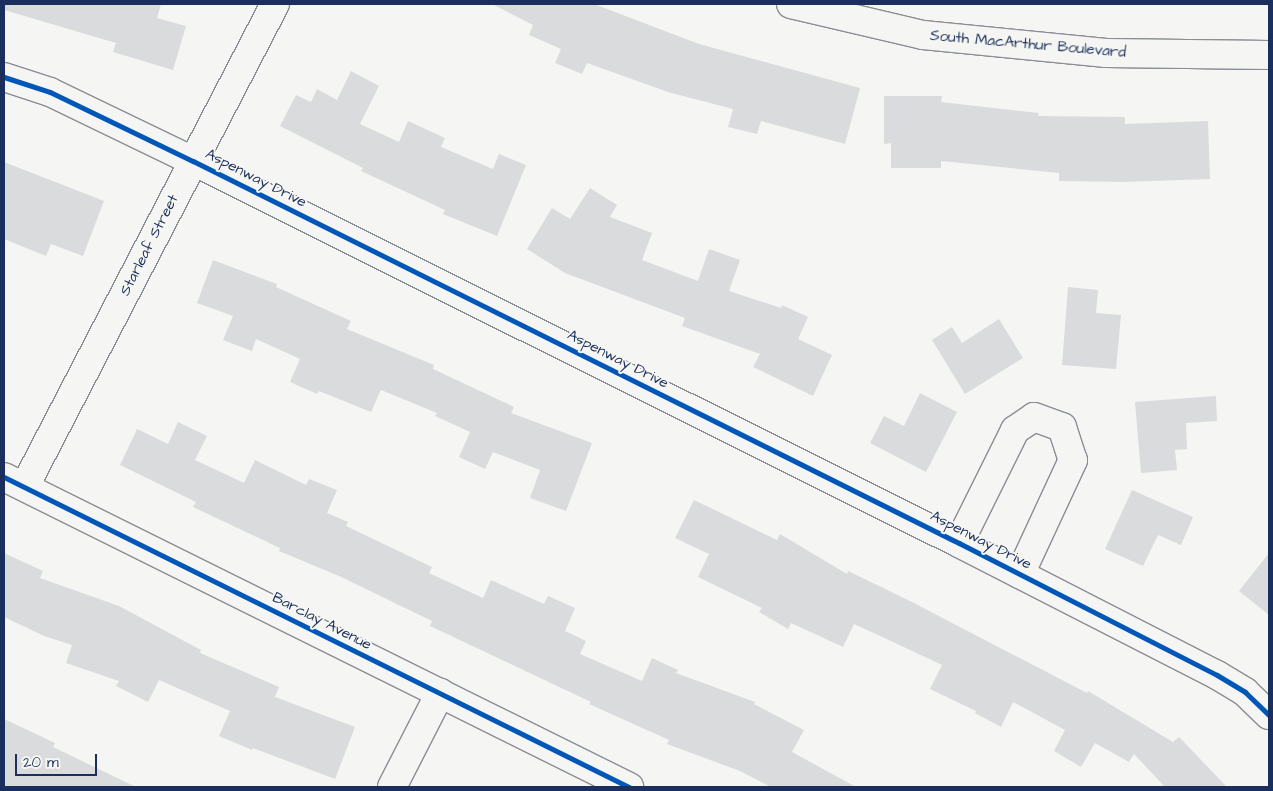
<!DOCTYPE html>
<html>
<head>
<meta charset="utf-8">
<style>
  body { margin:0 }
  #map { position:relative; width:1273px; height:791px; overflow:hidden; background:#f5f5f3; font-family:"Architects Daughter",sans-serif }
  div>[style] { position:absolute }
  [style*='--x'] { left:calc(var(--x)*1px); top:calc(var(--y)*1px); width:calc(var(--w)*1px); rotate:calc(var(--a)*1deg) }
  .building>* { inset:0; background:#dadbdc }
  .roads { filter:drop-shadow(1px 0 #898d95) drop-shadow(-1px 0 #898d95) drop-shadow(0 1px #898d95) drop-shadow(0 -1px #898d95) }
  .minor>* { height:28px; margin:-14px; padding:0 14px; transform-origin:14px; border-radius:14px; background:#f5f5f3 }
  .secondary>* { height:28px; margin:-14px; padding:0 14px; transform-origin:14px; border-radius:14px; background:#f5f5f3 }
  .cycleway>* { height:5px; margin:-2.5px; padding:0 2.5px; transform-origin:2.5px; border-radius:2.5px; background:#0057b8 }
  span { translate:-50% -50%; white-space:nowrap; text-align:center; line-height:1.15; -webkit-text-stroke:4px #f6f6f2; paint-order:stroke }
  .street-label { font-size:15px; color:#1b2f5e }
  .frame { position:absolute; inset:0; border:5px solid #1b2f5e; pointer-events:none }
  .scale { position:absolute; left:15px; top:754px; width:82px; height:22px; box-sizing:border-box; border:2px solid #1b2f5e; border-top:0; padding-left:6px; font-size:15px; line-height:18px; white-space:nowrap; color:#1b2f5e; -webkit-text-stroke:4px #f6f6f2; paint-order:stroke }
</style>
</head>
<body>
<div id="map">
  <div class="building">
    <i style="clip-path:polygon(4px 4px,161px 4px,157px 18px,186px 26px,173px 70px,113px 52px,116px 43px,4px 10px)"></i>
    <i style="clip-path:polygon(492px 4px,594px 4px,699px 44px,860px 88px,845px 144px,761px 121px,757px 134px,728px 127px,733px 109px,668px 92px,587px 63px,582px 74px,555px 63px,561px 49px,529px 35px,533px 25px)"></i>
    <i style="clip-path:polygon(351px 71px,379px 86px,360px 124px,399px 142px,408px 121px,445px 138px,441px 147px,493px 169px,499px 154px,526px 165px,497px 236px,443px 214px,445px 210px,361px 171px,363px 168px,280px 126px,296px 95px,311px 102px,317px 89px,337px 100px)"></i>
    <i style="clip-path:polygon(884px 96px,942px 96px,941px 102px,1039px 113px,1038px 116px,1125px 117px,1125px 124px,1208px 121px,1210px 179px,1124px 182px,1059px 181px,1059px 173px,941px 161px,941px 168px,891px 168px,891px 143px,884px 144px)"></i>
    <i style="clip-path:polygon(4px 162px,104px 201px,83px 256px,51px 244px,46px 256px,4px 239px)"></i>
    <i style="clip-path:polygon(590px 188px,617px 205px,610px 217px,652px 233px,642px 260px,698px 281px,709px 249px,740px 260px,729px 291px,781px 308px,782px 305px,808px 317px,798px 339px,832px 355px,813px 396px,753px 367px,760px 354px,682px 326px,685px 318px,565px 273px,527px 249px,552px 208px,570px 219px)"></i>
    <i style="clip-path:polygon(213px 260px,277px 284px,276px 287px,351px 321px,347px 329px,434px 365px,433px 369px,514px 407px,511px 413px,592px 443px,566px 511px,530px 498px,540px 470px,493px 452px,485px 469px,459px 457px,470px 432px,435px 416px,437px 413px,381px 390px,371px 412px,319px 391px,317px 394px,290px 382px,300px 359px,256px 339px,252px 351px,223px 340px,233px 316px,197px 303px)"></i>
    <i style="clip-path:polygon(1068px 287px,1098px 290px,1096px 313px,1121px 315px,1116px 369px,1062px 365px)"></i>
    <i style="clip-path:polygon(999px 319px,1023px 358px,965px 394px,932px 340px,952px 327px,962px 343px)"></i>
    <i style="clip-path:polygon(920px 393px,957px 412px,926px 472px,870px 443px,884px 416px,904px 426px)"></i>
    <i style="clip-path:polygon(1216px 396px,1217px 421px,1186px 423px,1187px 449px,1175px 450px,1177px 470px,1141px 473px,1135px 402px)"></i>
    <i style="clip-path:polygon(178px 422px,207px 436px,195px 460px,244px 483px,255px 460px,306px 485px,309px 479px,337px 490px,327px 513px,348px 522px,346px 526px,432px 567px,429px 573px,483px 598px,491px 580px,544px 604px,548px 596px,575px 608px,565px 631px,586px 641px,580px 654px,642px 681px,652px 658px,678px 670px,676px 673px,755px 702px,754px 704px,804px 730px,792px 752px,856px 787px,771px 787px,740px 771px,667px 744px,669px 740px,589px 704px,591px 702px,430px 626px,432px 621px,339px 576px,279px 551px,280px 548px,193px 507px,196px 502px,120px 465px,137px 429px,168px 444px)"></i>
    <i style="clip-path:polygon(1132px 490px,1193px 517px,1181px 545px,1158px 535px,1143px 566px,1105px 549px)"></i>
    <i style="clip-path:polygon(694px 500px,777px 540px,780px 534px,847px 574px,848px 571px,910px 601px,1087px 693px,1088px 691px,1173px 742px,1179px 737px,1227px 787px,1165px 787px,1134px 754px,1129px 762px,1095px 743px,1081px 767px,1054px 751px,1065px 730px,1013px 702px,1001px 727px,975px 713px,976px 711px,930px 689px,942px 665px,891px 641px,854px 624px,843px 647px,791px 623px,788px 629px,759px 612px,762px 608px,698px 577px,709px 554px,675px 538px)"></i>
    <i style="clip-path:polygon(4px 553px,43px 571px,40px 578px,119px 606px,201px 650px,200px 653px,279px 687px,275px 697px,355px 727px,335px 779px,253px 748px,252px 750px,219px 736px,230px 711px,159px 680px,148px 702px,116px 686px,119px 681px,66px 663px,72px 645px,44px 636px,4px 617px)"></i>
    <i style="clip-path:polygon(1269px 553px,1269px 615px,1239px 591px)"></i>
    <i style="clip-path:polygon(4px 719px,55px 743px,53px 747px,136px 787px,4px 787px)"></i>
  </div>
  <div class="roads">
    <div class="minor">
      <i style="--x:4;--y:77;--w:48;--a:18.1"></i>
      <i style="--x:50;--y:92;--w:159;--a:25.8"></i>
      <i style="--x:193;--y:161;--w:856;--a:26.51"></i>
      <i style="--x:959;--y:543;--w:290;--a:27.1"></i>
      <i style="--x:1217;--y:675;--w:33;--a:31"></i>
      <i style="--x:1245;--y:692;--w:33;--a:44"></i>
      <i style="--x:4;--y:477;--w:698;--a:26.38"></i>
      <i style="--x:25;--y:486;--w:543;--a:-62.59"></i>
      <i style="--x:959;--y:543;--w:126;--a:-63.6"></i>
      <i style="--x:1015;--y:430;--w:23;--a:-34"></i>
      <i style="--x:1034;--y:417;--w:30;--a:20"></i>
      <i style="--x:1062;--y:427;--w:35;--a:72"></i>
      <i style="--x:1073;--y:460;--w:126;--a:114.9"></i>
      <i style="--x:392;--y:787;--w:106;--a:-62.9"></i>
    </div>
    <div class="secondary">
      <i style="--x:791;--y:4;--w:136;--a:13.2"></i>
      <i style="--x:923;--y:35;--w:184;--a:5.6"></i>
      <i style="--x:1106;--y:53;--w:163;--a:0.7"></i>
    </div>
  </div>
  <div class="cycleway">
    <i style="--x:4;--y:77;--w:48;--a:18.1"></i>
    <i style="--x:50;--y:92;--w:159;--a:25.8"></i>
    <i style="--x:193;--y:161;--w:856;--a:26.51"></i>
    <i style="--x:959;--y:543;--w:290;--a:27.1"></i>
    <i style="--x:1217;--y:675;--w:33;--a:31"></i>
    <i style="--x:1245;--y:692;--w:33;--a:44"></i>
    <i style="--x:4;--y:477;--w:698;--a:26.38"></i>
  </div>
  <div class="street-label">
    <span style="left:1028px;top:44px;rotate:5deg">South MacArthur Boulevard</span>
    <span style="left:256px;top:178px;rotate:27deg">Aspenway Drive</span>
    <span style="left:149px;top:245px;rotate:-63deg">Starleaf Street</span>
    <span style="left:618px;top:359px;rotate:27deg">Aspenway Drive</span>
    <span style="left:981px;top:540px;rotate:27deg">Aspenway Drive</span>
    <span style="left:322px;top:621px;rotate:27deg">Barclay Avenue</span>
  </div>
  <div class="frame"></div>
  <div class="scale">20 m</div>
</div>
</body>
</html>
